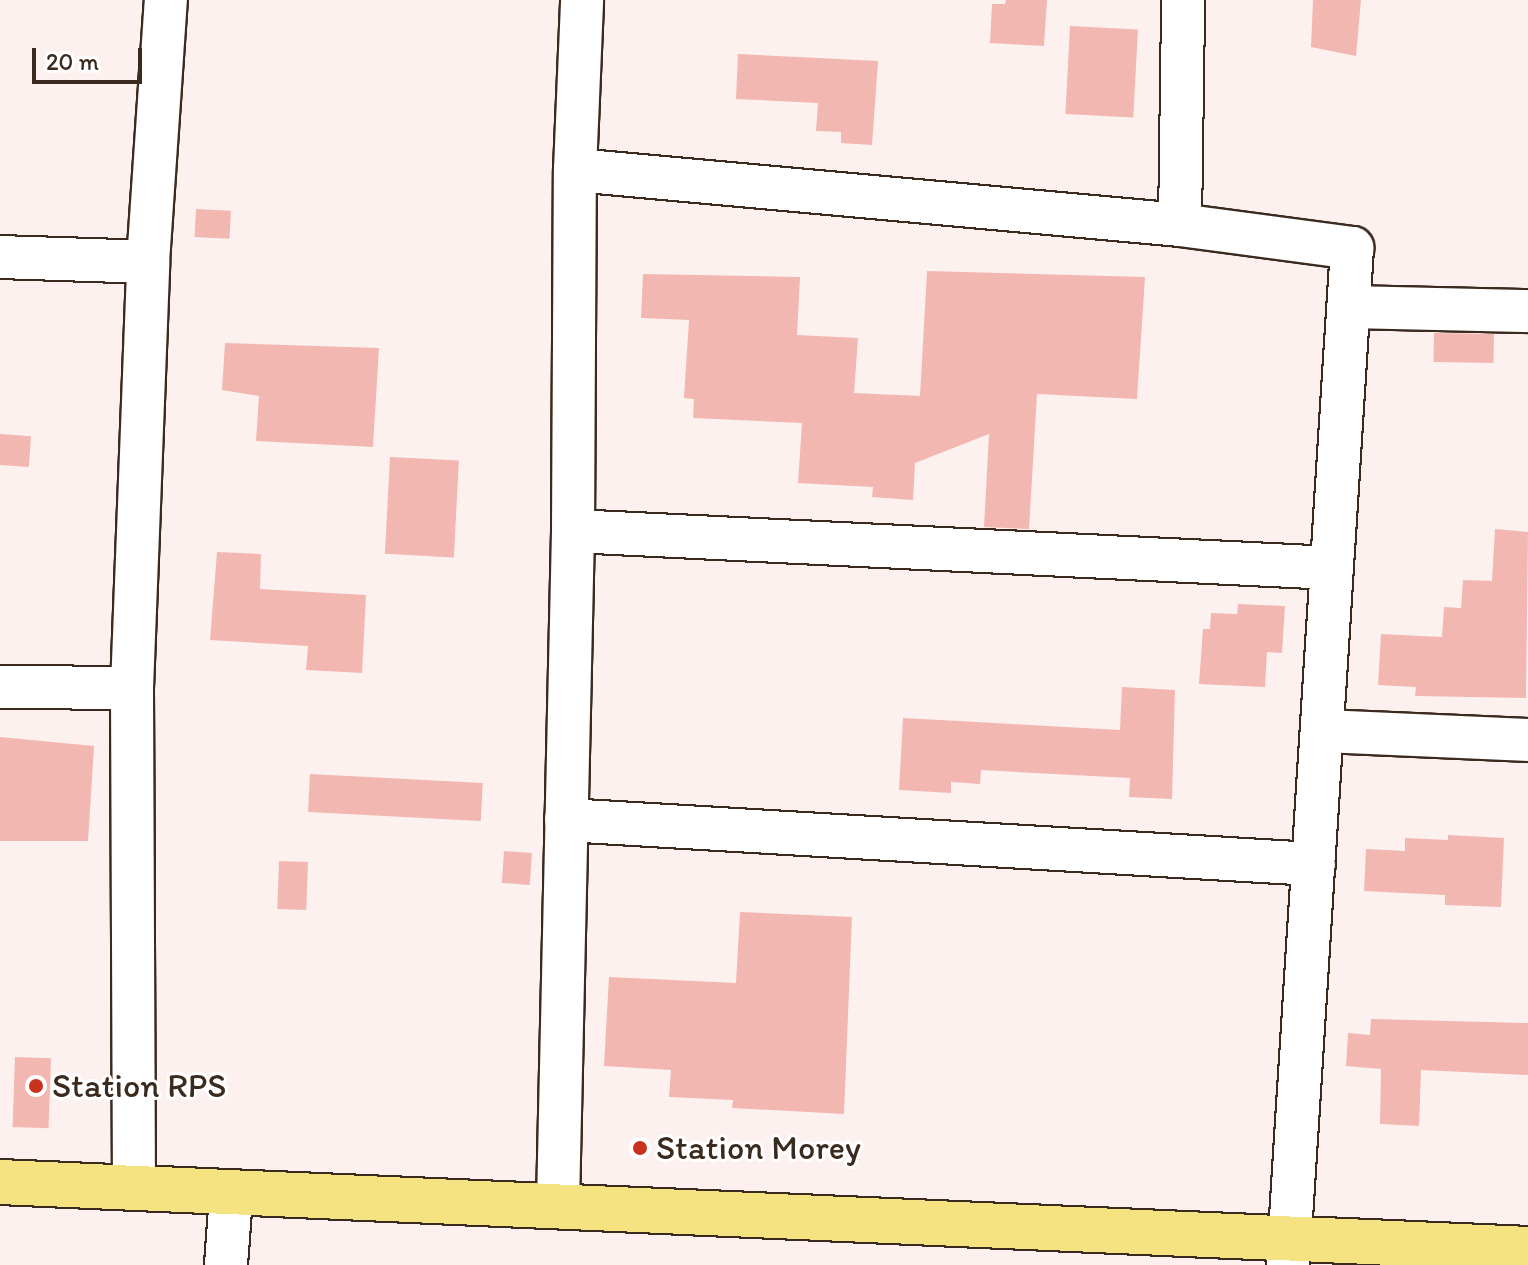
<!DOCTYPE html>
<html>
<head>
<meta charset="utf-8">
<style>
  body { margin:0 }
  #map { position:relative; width:1528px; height:1265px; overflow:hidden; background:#fdf1f0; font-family:Itim,sans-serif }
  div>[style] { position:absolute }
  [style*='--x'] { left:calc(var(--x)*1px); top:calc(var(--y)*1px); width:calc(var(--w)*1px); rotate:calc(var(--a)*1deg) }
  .building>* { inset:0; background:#f3b7b2; transform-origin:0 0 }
  .roads { filter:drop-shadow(2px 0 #3b2a1e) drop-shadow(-2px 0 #3b2a1e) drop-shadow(0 2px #3b2a1e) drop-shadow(0 -2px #3b2a1e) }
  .street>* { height:42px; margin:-21px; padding:0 21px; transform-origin:21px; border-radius:21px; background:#fff }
  .primary>* { height:44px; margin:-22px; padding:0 22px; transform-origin:22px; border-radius:22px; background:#f5e382 }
  .dots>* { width:22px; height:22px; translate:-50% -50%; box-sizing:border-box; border:4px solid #fff; border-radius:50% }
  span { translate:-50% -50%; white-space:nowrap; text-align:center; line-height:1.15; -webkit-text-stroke:6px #fff; paint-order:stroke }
  .poi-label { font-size:34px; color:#3b2a1e }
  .left { translate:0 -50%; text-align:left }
  .scale { position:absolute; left:32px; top:48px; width:110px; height:36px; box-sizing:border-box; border:4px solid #3b2a1e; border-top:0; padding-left:10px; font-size:24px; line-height:28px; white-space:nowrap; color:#3b2a1e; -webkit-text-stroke:6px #fff; paint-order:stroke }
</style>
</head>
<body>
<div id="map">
  <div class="building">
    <i style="clip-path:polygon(1006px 0,1047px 0,1044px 46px,990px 43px,992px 4px,1005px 4px)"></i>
    <i style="clip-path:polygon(1313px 0,1361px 0,1356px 56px,1311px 47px)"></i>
    <i style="left:1070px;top:26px;width:68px;height:88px;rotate:3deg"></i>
    <i style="clip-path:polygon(738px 54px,878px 61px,872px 145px,841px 143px,841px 132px,816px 131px,818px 103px,736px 99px)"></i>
    <i style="left:196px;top:209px;width:35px;height:28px;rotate:3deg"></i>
    <i style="clip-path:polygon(927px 271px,1145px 277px,1137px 399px,1037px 394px,1029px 529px,984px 527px,989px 434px,915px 463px,913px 500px,872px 497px,873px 487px,798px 483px,802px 423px,693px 418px,694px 399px,684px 398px,689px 320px,641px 318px,643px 274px,800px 277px,797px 335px,858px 338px,854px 393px,920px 396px)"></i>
    <i style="left:1434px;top:333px;width:60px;height:29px;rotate:1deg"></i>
    <i style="clip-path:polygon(225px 343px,379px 348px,373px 447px,256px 441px,259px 396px,222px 390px)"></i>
    <i style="left:0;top:434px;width:31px;height:31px;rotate:4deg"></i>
    <i style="left:390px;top:457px;width:69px;height:97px;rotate:3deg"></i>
    <i style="clip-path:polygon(1495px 529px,1528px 532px,1526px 698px,1415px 696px,1416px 687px,1378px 685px,1381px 634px,1442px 637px,1444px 607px,1461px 608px,1463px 580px,1492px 581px)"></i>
    <i style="clip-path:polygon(217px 552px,261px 554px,260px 589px,366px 595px,362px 673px,306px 670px,308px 646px,210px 640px)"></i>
    <i style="clip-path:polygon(1238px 604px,1285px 606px,1282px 653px,1267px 652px,1265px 687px,1199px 684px,1203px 629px,1210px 629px,1211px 613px,1237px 614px)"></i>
    <i style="clip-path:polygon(1122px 687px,1175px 690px,1172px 799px,1129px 797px,1130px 778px,981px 770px,980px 784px,951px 782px,951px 793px,899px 790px,903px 718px,1120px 730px)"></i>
    <i style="clip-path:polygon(0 737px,94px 746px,88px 841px,0 841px)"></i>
    <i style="left:310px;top:774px;width:173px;height:38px;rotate:3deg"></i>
    <i style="clip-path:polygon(1448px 835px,1504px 838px,1501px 907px,1445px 905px,1445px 895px,1364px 891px,1366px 849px,1405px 851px,1405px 838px,1448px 840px)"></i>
    <i style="left:504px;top:851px;width:28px;height:32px;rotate:4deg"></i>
    <i style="left:279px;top:861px;width:29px;height:48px;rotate:2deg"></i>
    <i style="clip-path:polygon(740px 912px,852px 917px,844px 1114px,732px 1108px,733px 1100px,669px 1097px,671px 1070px,604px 1066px,609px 977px,736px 983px)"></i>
    <i style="clip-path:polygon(1371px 1019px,1528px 1023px,1528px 1075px,1421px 1070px,1419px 1126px,1380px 1124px,1381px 1069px,1346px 1066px,1348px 1033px,1370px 1035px)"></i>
    <i style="left:15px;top:1057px;width:36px;height:70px;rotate:2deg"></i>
  </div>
  <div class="roads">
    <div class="street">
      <i style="--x:575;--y:170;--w:607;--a:5.19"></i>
      <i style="--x:1180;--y:225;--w:174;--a:7.6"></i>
      <i style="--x:1352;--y:248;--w:1019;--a:93.6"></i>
      <i style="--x:1180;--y:225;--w:225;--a:-89.2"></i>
      <i style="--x:0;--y:257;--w:148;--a:1.9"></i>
      <i style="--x:1349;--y:307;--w:179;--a:1.3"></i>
      <i style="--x:573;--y:531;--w:760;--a:2.79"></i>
      <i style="--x:0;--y:687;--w:132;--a:0.4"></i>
      <i style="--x:1322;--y:731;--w:206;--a:2.5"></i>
      <i style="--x:566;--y:820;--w:749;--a:3.37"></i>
      <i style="--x:134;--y:1189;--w:501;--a:-90.23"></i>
      <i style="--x:132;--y:688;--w:426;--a:-87.8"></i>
      <i style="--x:148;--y:262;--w:263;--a:-86.1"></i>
      <i style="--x:558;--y:1203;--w:672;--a:-88.72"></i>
      <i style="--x:573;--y:531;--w:361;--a:-89.7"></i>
      <i style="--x:575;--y:170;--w:170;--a:-87.6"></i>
      <i style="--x:226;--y:1265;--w:70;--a:-85.9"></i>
    </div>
    <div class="primary">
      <i style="--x:0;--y:1182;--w:1529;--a:2.51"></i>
    </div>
  </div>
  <div class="dots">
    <i style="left:36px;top:1086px;background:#c8321e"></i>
    <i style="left:640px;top:1148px;background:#c8321e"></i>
  </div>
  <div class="poi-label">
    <span class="left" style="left:52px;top:1086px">Station RPS</span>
    <span class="left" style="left:656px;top:1148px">Station Morey</span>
  </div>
  <div class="scale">20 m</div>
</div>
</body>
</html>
